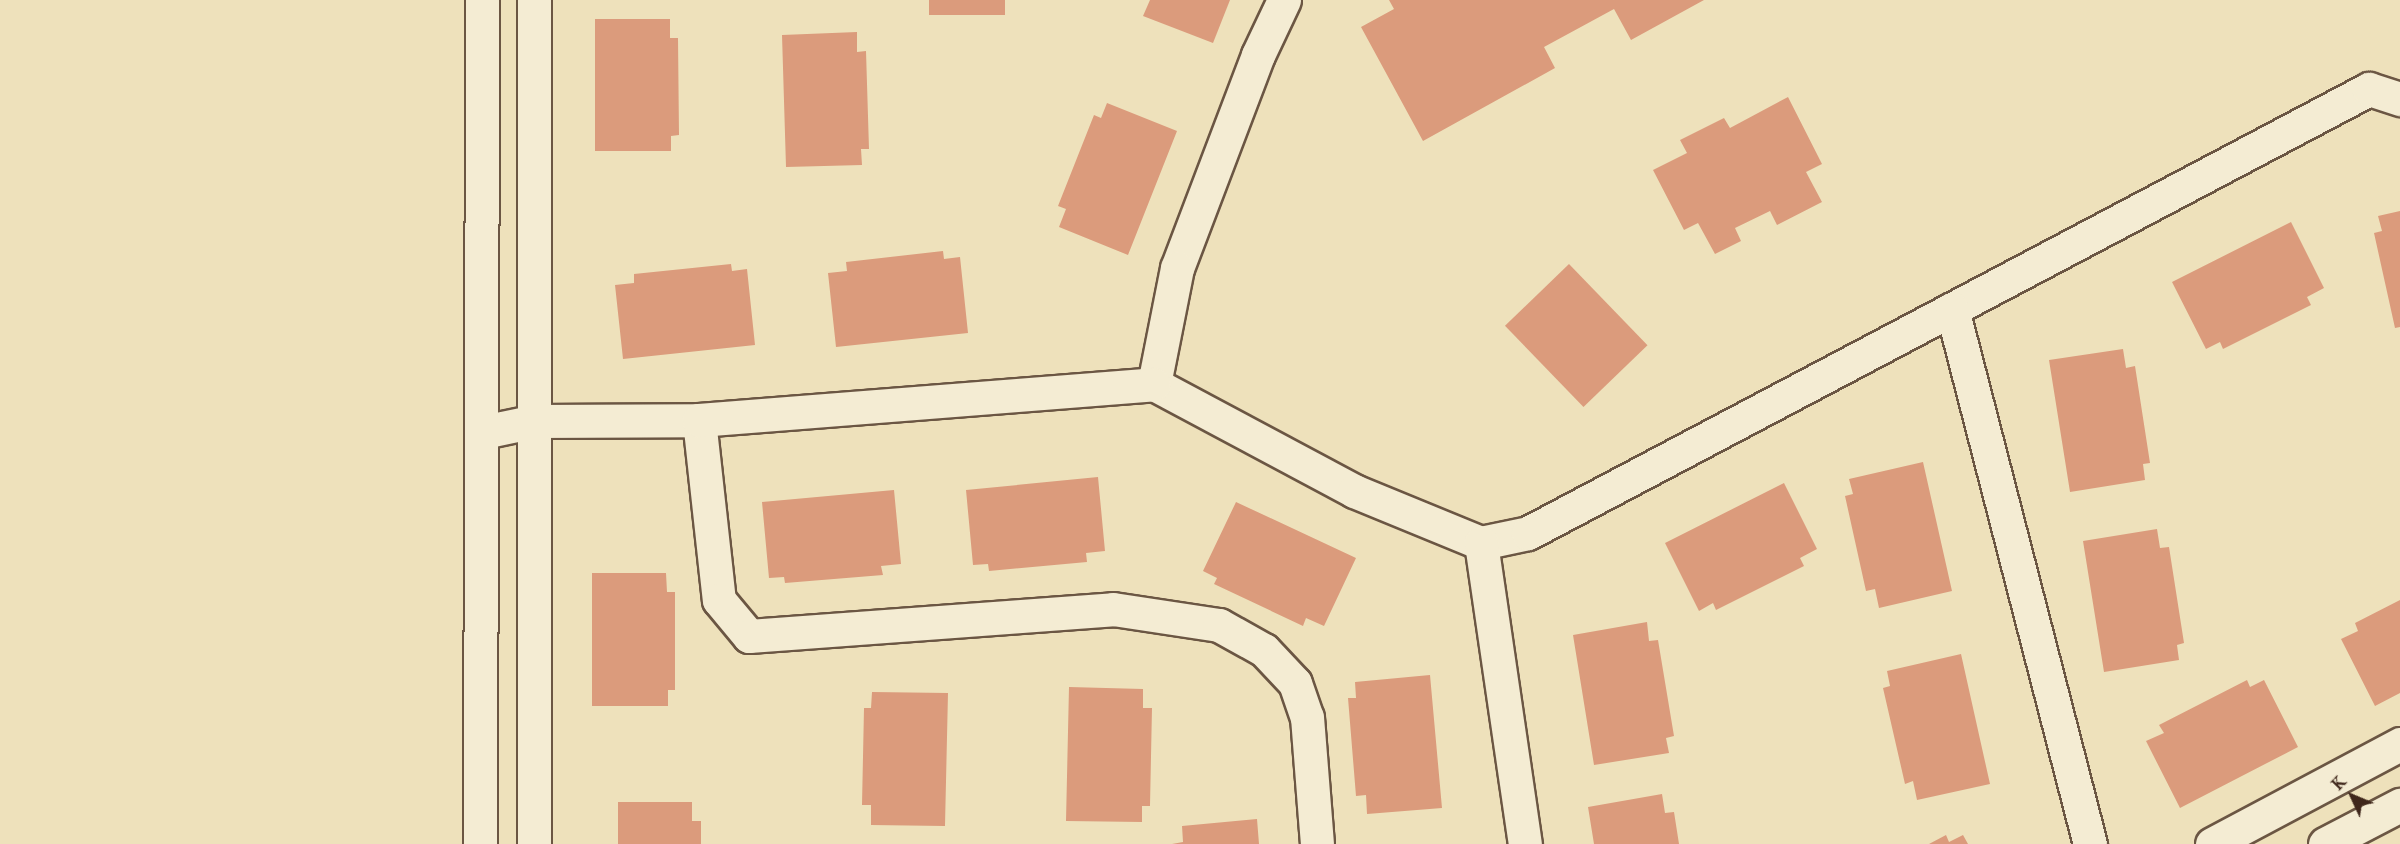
<!DOCTYPE html>
<html>
<head>
<meta charset="utf-8">
<style>
  body { margin:0 }
  #map { position:relative; width:2400px; height:844px; overflow:hidden; background:#eee1bb; font-family:"IM FELL French Canon",serif }
  div>[style] { position:absolute }
  [style*='--x'] { left:calc(var(--x)*1px); top:calc(var(--y)*1px); width:calc(var(--w)*1px); rotate:calc(var(--a)*1deg) }
  .building>* { inset:0; background:#db9b7c; transform-origin:0 0 }
  .roads { filter:drop-shadow(2px 0 #6b5643) drop-shadow(-2px 0 #6b5643) drop-shadow(0 2px #6b5643) drop-shadow(0 -2px #6b5643) }
  .minor>* { height:33px; margin:-16.5px; padding:0 16.5px; transform-origin:16.5px; border-radius:16.5px; background:#f4ecd3 }
  span { translate:-50% -50%; white-space:nowrap; text-align:center; line-height:1.15; -webkit-text-stroke:6px #f4ecd3; paint-order:stroke }
  .north { position:absolute; left:2322px; top:766px; width:60px; height:60px; -webkit-text-stroke:4px #f4ecd3; paint-order:stroke; rotate:314deg; font-size:16px; font-weight:700; line-height:24px; text-align:center; color:#3f271b }
  .north::after { content:''; display:block; margin:auto; width:21px; height:27px; background:#3f271b; clip-path:polygon(50% 0,100% 100%,50% 72%,0 100%) }
</style>
</head>
<body>
<div id="map">
  <div class="building">
    <i style="left:929px;top:0;width:76px;height:15px"></i>
    <i style="clip-path:polygon(1150px 0,1230px 0,1213px 43px,1143px 16px)"></i>
    <i style="clip-path:polygon(1389px 0,1704px 0,1631px 40px,1614px 9px,1544px 47px,1555px 68px,1423px 141px,1361px 27px,1394px 9px)"></i>
    <i style="clip-path:polygon(595px 19px,670px 19px,670px 38px,678px 38px,679px 135px,671px 136px,671px 151px,595px 151px)"></i>
    <i style="clip-path:polygon(857px 32px,857px 52px,866px 51px,869px 149px,861px 149px,862px 165px,786px 167px,782px 35px)"></i>
    <i style="clip-path:polygon(1788px 97px,1822px 164px,1806px 172px,1822px 202px,1777px 225px,1770px 211px,1735px 228px,1741px 241px,1715px 254px,1698px 223px,1684px 230px,1653px 170px,1687px 153px,1680px 140px,1724px 118px,1730px 128px)"></i>
    <i style="clip-path:polygon(1107px 103px,1177px 131px,1128px 255px,1059px 227px,1066px 209px,1058px 206px,1094px 115px,1101px 118px)"></i>
    <i style="clip-path:polygon(2400px 211px,2400px 327px,2395px 328px,2374px 233px,2382px 231px,2378px 216px)"></i>
    <i style="clip-path:polygon(2291px 222px,2324px 288px,2307px 297px,2311px 305px,2223px 349px,2220px 342px,2206px 349px,2172px 282px)"></i>
    <i style="clip-path:polygon(943px 251px,944px 259px,960px 257px,968px 333px,836px 347px,828px 273px,847px 271px,846px 262px)"></i>
    <i style="clip-path:polygon(731px 264px,732px 271px,747px 269px,755px 345px,623px 359px,615px 285px,634px 283px,634px 274px)"></i>
    <i style="left:1569px;top:264px;width:113px;height:89px;rotate:46deg"></i>
    <i style="clip-path:polygon(2123px 349px,2126px 368px,2135px 366px,2150px 463px,2143px 464px,2145px 480px,2070px 492px,2049px 360px)"></i>
    <i style="clip-path:polygon(1923px 462px,1952px 591px,1879px 608px,1875px 589px,1866px 591px,1845px 496px,1853px 494px,1849px 479px)"></i>
    <i style="clip-path:polygon(1098px 477px,1105px 551px,1086px 553px,1087px 562px,989px 571px,988px 564px,973px 565px,966px 490px)"></i>
    <i style="clip-path:polygon(1784px 483px,1817px 549px,1800px 558px,1804px 566px,1716px 610px,1713px 603px,1699px 611px,1665px 543px)"></i>
    <i style="clip-path:polygon(894px 490px,901px 564px,881px 566px,883px 575px,785px 583px,784px 577px,769px 578px,762px 502px)"></i>
    <i style="clip-path:polygon(1236px 502px,1356px 558px,1324px 626px,1306px 618px,1303px 626px,1214px 584px,1217px 578px,1203px 571px)"></i>
    <i style="clip-path:polygon(2157px 529px,2160px 548px,2169px 547px,2184px 643px,2177px 645px,2179px 660px,2104px 672px,2083px 541px)"></i>
    <i style="clip-path:polygon(592px 573px,666px 573px,667px 592px,675px 592px,675px 690px,668px 690px,668px 706px,592px 706px)"></i>
    <i style="clip-path:polygon(2400px 600px,2400px 693px,2375px 706px,2341px 639px,2358px 631px,2355px 623px)"></i>
    <i style="clip-path:polygon(1647px 622px,1649px 641px,1658px 640px,1674px 736px,1666px 738px,1669px 753px,1594px 765px,1573px 635px)"></i>
    <i style="clip-path:polygon(1961px 654px,1990px 784px,1917px 800px,1913px 781px,1905px 784px,1883px 688px,1890px 686px,1887px 671px)"></i>
    <i style="clip-path:polygon(1430px 675px,1442px 808px,1367px 814px,1366px 795px,1356px 796px,1348px 698px,1356px 698px,1355px 682px)"></i>
    <i style="clip-path:polygon(2247px 680px,2250px 687px,2264px 680px,2298px 747px,2180px 808px,2146px 741px,2164px 733px,2159px 725px)"></i>
    <i style="clip-path:polygon(1069px 687px,1143px 689px,1143px 708px,1152px 708px,1150px 806px,1142px 806px,1142px 822px,1066px 821px)"></i>
    <i style="clip-path:polygon(872px 692px,948px 693px,945px 826px,871px 825px,871px 805px,862px 805px,864px 708px,871px 708px)"></i>
    <i style="clip-path:polygon(1662px 794px,1665px 813px,1674px 812px,1679px 844px,1594px 844px,1588px 807px)"></i>
    <i style="clip-path:polygon(618px 802px,692px 802px,692px 821px,701px 821px,701px 844px,618px 844px)"></i>
    <i style="clip-path:polygon(1257px 819px,1259px 844px,1172px 844px,1183px 842px,1182px 826px)"></i>
    <i style="clip-path:polygon(1946px 835px,1949px 842px,1963px 835px,1968px 844px,1929px 844px)"></i>
  </div>
  <div class="roads">
    <div class="minor">
      <i style="--x:1284;--y:0;--w:61;--a:115.3"></i>
      <i style="--x:1258;--y:55;--w:228;--a:110.8"></i>
      <i style="--x:1177;--y:268;--w:118;--a:101.2"></i>
      <i style="--x:1154;--y:384;--w:227;--a:28.1"></i>
      <i style="--x:1354;--y:491;--w:137;--a:22.3"></i>
      <i style="--x:1481;--y:543;--w:48;--a:-12"></i>
      <i style="--x:1528;--y:533;--w:951;--a:-27.83"></i>
      <i style="--x:2369;--y:89;--w:33;--a:18"></i>
      <i style="--x:1952;--y:309;--w:553;--a:75.54"></i>
      <i style="--x:699;--y:420;--w:181;--a:83.7"></i>
      <i style="--x:719;--y:600;--w:47;--a:50.2"></i>
      <i style="--x:749;--y:636;--w:365;--a:-4.2"></i>
      <i style="--x:1113;--y:609;--w:107;--a:8.6"></i>
      <i style="--x:1219;--y:625;--w:51;--a:29.1"></i>
      <i style="--x:1264;--y:650;--w:45;--a:46.8"></i>
      <i style="--x:1295;--y:683;--w:36;--a:71"></i>
      <i style="--x:1307;--y:717;--w:127;--a:85.5"></i>
      <i style="--x:483;--y:432;--w:53;--a:-11.9"></i>
      <i style="--x:535;--y:421;--w:164;--a:-0.3"></i>
      <i style="--x:699;--y:420;--w:456;--a:-4.5"></i>
      <i style="--x:1481;--y:543;--w:304;--a:81.7"></i>
      <i style="--x:480;--y:844;--w:844;--a:-89.86"></i>
      <i style="--x:534;--y:844;--w:844;--a:-90"></i>
      <i style="--x:2212;--y:844;--w:213;--a:-28"></i>
      <i style="--x:2325;--y:844;--w:85;--a:-27.5"></i>
    </div>
  </div>
  <div class="north">K</div>
</div>
</body>
</html>
